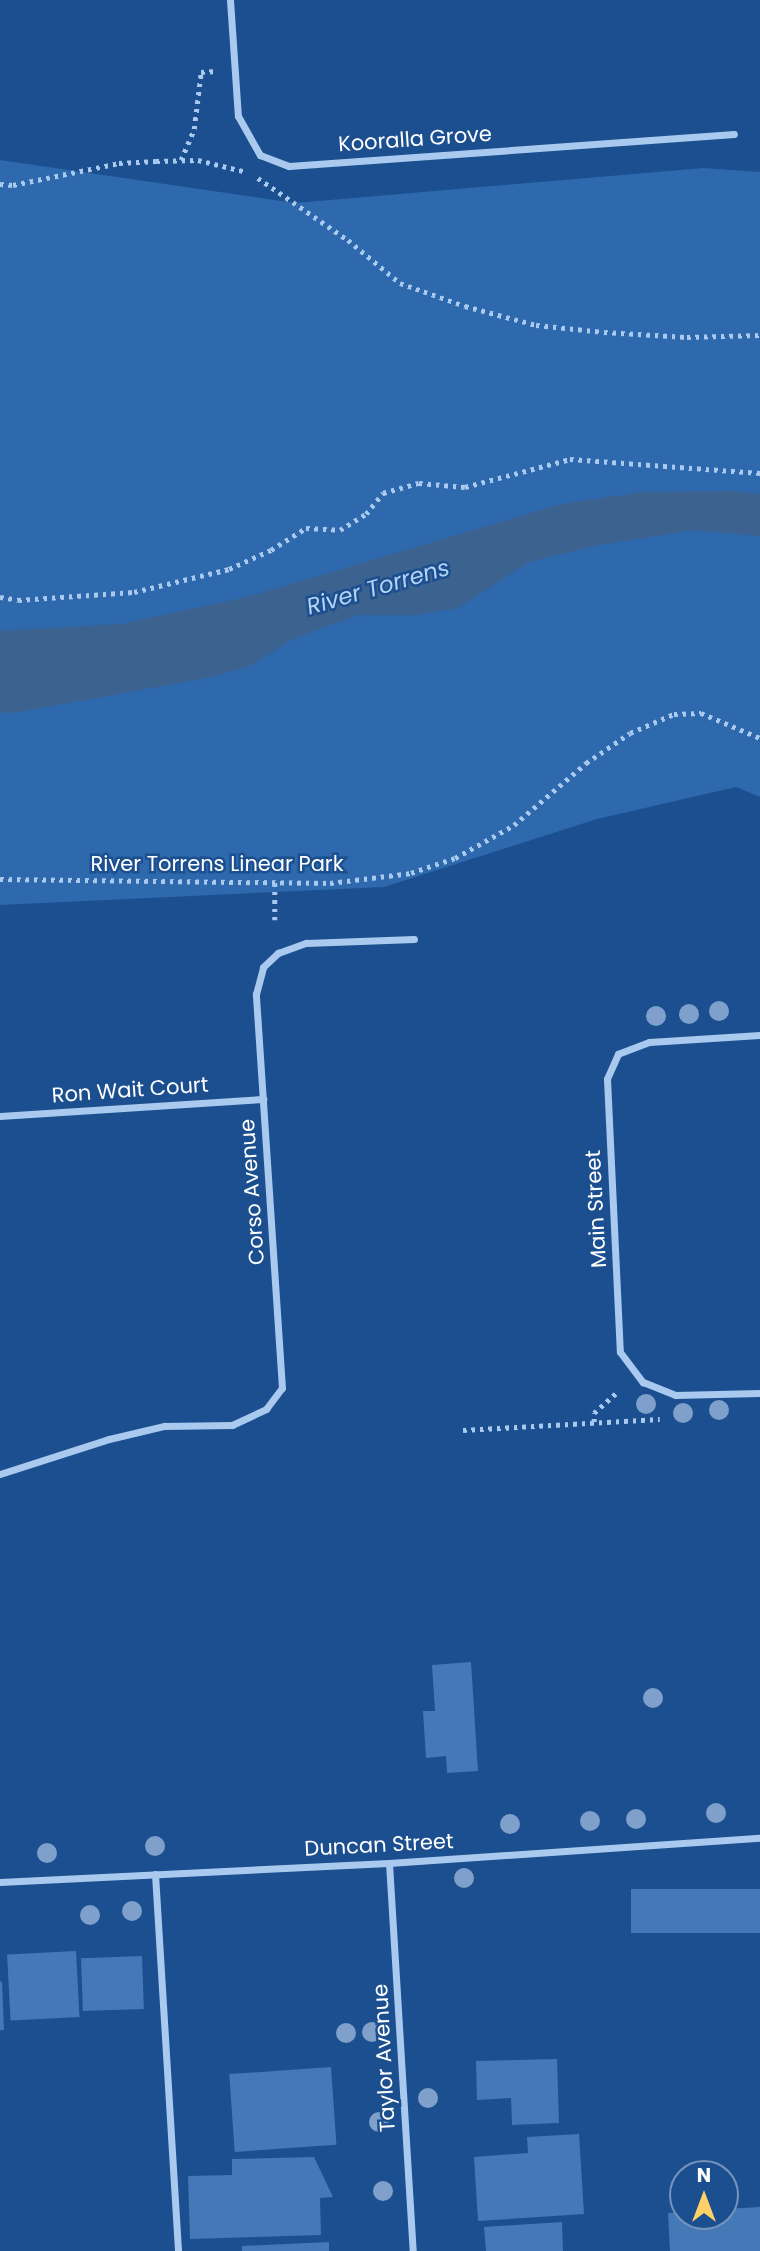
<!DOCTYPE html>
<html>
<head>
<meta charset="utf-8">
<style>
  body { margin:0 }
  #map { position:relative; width:760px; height:2251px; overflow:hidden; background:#1b4f8f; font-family:Poppins,sans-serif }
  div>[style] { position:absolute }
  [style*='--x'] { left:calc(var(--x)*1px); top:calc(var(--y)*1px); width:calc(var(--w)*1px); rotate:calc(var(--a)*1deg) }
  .green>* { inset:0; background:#2e69ad }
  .water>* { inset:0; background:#3c6290 }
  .building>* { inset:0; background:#4478b7; transform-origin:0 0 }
  .path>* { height:4.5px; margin-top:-2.25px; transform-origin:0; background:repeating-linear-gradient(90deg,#a9c9ee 0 3.5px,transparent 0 8.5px) }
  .minor>* { height:7px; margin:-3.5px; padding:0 3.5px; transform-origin:3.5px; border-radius:3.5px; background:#a9c9ee }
  .trees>* { width:20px; height:20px; margin:-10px; border-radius:50%; background:#7ea0ca }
  span { translate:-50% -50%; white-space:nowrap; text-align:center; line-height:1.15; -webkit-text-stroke:5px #1b4f8f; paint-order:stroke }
  .street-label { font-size:21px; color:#fff }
  .water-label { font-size:23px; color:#b5d3f5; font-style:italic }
  .north { position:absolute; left:669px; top:2160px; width:70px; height:70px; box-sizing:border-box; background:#1b4f8f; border:2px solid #7695bc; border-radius:50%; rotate:0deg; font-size:19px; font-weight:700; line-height:28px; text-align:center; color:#fff }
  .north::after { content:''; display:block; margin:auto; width:24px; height:32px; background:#ffd166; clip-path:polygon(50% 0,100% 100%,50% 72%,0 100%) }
</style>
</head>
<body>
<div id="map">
  <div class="green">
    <i style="clip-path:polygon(0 160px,295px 203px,703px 168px,760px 172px,760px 797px,736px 787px,597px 819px,384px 887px,0 905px)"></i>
  </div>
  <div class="water">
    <i style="clip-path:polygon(732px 491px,760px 494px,760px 536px,694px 530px,594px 546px,529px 562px,458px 608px,416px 615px,359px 615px,295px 638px,250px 666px,207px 678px,13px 713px,0 712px,0 631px,121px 624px,251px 596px,561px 504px,643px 492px)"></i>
  </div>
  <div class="building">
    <i style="clip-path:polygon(471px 1662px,478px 1771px,447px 1773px,446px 1756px,426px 1758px,423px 1711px,435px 1711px,432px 1665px)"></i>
    <i style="left:760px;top:1889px;width:44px;height:129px;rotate:90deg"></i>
    <i style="left:76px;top:1951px;width:66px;height:69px;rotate:87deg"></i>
    <i style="left:142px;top:1956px;width:53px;height:61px;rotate:88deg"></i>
    <i style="clip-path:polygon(2px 1981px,4px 2030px,0 2030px,0 1982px)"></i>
    <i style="clip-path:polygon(557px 2059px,559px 2123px,512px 2125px,511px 2098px,477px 2100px,476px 2061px)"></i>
    <i style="left:331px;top:2067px;width:78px;height:102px;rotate:86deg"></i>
    <i style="clip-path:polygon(579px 2134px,584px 2214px,478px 2221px,474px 2157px,528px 2153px,527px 2137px)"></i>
    <i style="clip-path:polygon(314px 2157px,333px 2197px,320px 2198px,321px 2235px,190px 2239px,188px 2176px,232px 2175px,232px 2159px)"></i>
    <i style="clip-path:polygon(760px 2207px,760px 2251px,670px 2251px,668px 2213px,683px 2212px,683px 2216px,725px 2216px,725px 2209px)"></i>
    <i style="clip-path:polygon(562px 2222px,563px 2251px,486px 2251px,484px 2227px)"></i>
    <i style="clip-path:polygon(329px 2242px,329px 2251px,242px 2251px,242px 2246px)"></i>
  </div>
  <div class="path">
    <i style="--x:181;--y:160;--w:34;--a:-67"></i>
    <i style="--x:194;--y:129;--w:57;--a:-83"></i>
    <i style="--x:201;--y:72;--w:15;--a:-4"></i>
    <i style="--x:258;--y:178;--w:109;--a:34.6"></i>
    <i style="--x:348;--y:240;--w:67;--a:39.6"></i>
    <i style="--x:400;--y:283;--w:69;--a:19.5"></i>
    <i style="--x:465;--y:306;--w:73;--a:15"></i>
    <i style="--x:536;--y:325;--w:68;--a:5.9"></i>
    <i style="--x:604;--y:332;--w:83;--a:3.4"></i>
    <i style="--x:687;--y:337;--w:73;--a:-1.6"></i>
    <i style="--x:0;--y:184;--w:13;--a:4"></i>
    <i style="--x:13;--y:185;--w:108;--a:-11.7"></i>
    <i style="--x:119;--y:163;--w:37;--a:-3"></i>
    <i style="--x:156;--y:161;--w:42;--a:-1.4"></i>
    <i style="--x:198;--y:160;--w:50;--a:13.8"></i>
    <i style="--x:0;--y:597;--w:18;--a:9"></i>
    <i style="--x:18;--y:600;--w:116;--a:-3.9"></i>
    <i style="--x:134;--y:592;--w:98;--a:-13.6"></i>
    <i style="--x:229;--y:569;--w:46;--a:-24.3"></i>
    <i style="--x:271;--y:550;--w:41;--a:-32.2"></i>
    <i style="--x:306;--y:528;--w:34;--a:3"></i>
    <i style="--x:340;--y:530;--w:31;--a:-32"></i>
    <i style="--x:366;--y:514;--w:27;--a:-51"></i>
    <i style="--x:383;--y:493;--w:37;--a:-16"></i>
    <i style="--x:419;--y:483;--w:46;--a:5"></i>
    <i style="--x:465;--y:487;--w:109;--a:-14.9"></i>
    <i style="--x:570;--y:459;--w:191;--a:4.2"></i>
    <i style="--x:0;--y:879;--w:330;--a:0.7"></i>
    <i style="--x:330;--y:883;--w:82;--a:-7"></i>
    <i style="--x:411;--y:873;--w:46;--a:-18.8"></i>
    <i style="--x:455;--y:858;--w:68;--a:-29.2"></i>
    <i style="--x:514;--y:825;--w:95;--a:-40.7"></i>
    <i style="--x:586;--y:763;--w:53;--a:-34.3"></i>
    <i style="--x:630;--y:733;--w:48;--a:-23.4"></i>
    <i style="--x:674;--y:714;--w:27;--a:-2"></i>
    <i style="--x:701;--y:713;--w:64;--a:23"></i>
    <i style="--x:275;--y:883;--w:37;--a:90"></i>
    <i style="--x:594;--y:1422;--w:9;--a:-90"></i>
    <i style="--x:594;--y:1413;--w:31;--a:-42"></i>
    <i style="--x:463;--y:1430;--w:197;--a:-3.2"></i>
  </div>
  <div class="minor">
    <i style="--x:230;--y:0;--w:116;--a:86.1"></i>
    <i style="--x:238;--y:116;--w:45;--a:60.6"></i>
    <i style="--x:260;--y:155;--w:31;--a:21"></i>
    <i style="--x:289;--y:166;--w:446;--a:-4.1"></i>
    <i style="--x:760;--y:1035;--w:111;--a:176.4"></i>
    <i style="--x:649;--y:1042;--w:33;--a:159"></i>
    <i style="--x:618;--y:1054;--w:27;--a:114"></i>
    <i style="--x:607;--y:1079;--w:273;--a:87.3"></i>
    <i style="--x:620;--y:1352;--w:38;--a:53"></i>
    <i style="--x:643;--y:1382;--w:35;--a:22"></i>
    <i style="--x:675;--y:1395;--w:85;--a:-1.3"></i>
    <i style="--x:0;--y:1116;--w:264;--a:-3.7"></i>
    <i style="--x:0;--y:1474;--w:114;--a:-17.8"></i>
    <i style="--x:109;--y:1439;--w:57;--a:-13.3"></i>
    <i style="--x:164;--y:1426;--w:68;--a:-0.8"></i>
    <i style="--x:232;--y:1425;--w:38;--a:-25"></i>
    <i style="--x:266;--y:1409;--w:26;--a:-53"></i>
    <i style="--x:282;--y:1388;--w:395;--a:-93.8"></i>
    <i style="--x:256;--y:994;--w:28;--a:-75"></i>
    <i style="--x:263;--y:967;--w:21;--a:-43"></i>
    <i style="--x:278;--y:953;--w:30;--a:-20"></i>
    <i style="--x:306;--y:943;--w:108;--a:-2.1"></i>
    <i style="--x:389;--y:1863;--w:389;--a:86.5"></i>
    <i style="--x:155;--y:1874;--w:378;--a:86.5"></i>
    <i style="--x:0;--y:1882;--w:389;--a:-2.8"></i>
    <i style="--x:389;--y:1863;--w:372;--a:-3.9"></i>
  </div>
  <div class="trees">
    <i style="left:719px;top:1011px"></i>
    <i style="left:689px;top:1014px"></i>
    <i style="left:656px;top:1016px"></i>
    <i style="left:646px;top:1404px"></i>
    <i style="left:719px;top:1410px"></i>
    <i style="left:683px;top:1413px"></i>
    <i style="left:653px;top:1698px"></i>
    <i style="left:716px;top:1813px"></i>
    <i style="left:636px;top:1819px"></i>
    <i style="left:590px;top:1821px"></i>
    <i style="left:510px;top:1824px"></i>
    <i style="left:155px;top:1846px"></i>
    <i style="left:47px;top:1853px"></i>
    <i style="left:464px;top:1878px"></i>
    <i style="left:132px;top:1911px"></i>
    <i style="left:90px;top:1915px"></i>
    <i style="left:372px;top:2032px"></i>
    <i style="left:346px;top:2033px"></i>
    <i style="left:428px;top:2098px"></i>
    <i style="left:379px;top:2122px"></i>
    <i style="left:383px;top:2191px"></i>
  </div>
  <div class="street-label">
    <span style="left:415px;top:139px;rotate:-4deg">Kooralla Grove</span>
    <span style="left:217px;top:864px">River Torrens Linear Park</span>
    <span style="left:130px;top:1090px;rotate:-4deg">Ron Wait Court</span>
    <span style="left:252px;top:1192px;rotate:-94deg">Corso Avenue</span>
    <span style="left:596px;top:1209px;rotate:-93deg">Main Street</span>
    <span style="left:379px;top:1845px;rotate:-3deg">Duncan Street</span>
    <span style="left:384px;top:2058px;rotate:-93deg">Taylor Avenue</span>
  </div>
  <div class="water-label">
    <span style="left:378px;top:587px;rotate:-16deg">River Torrens</span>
  </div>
  <div class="north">N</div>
</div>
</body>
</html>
